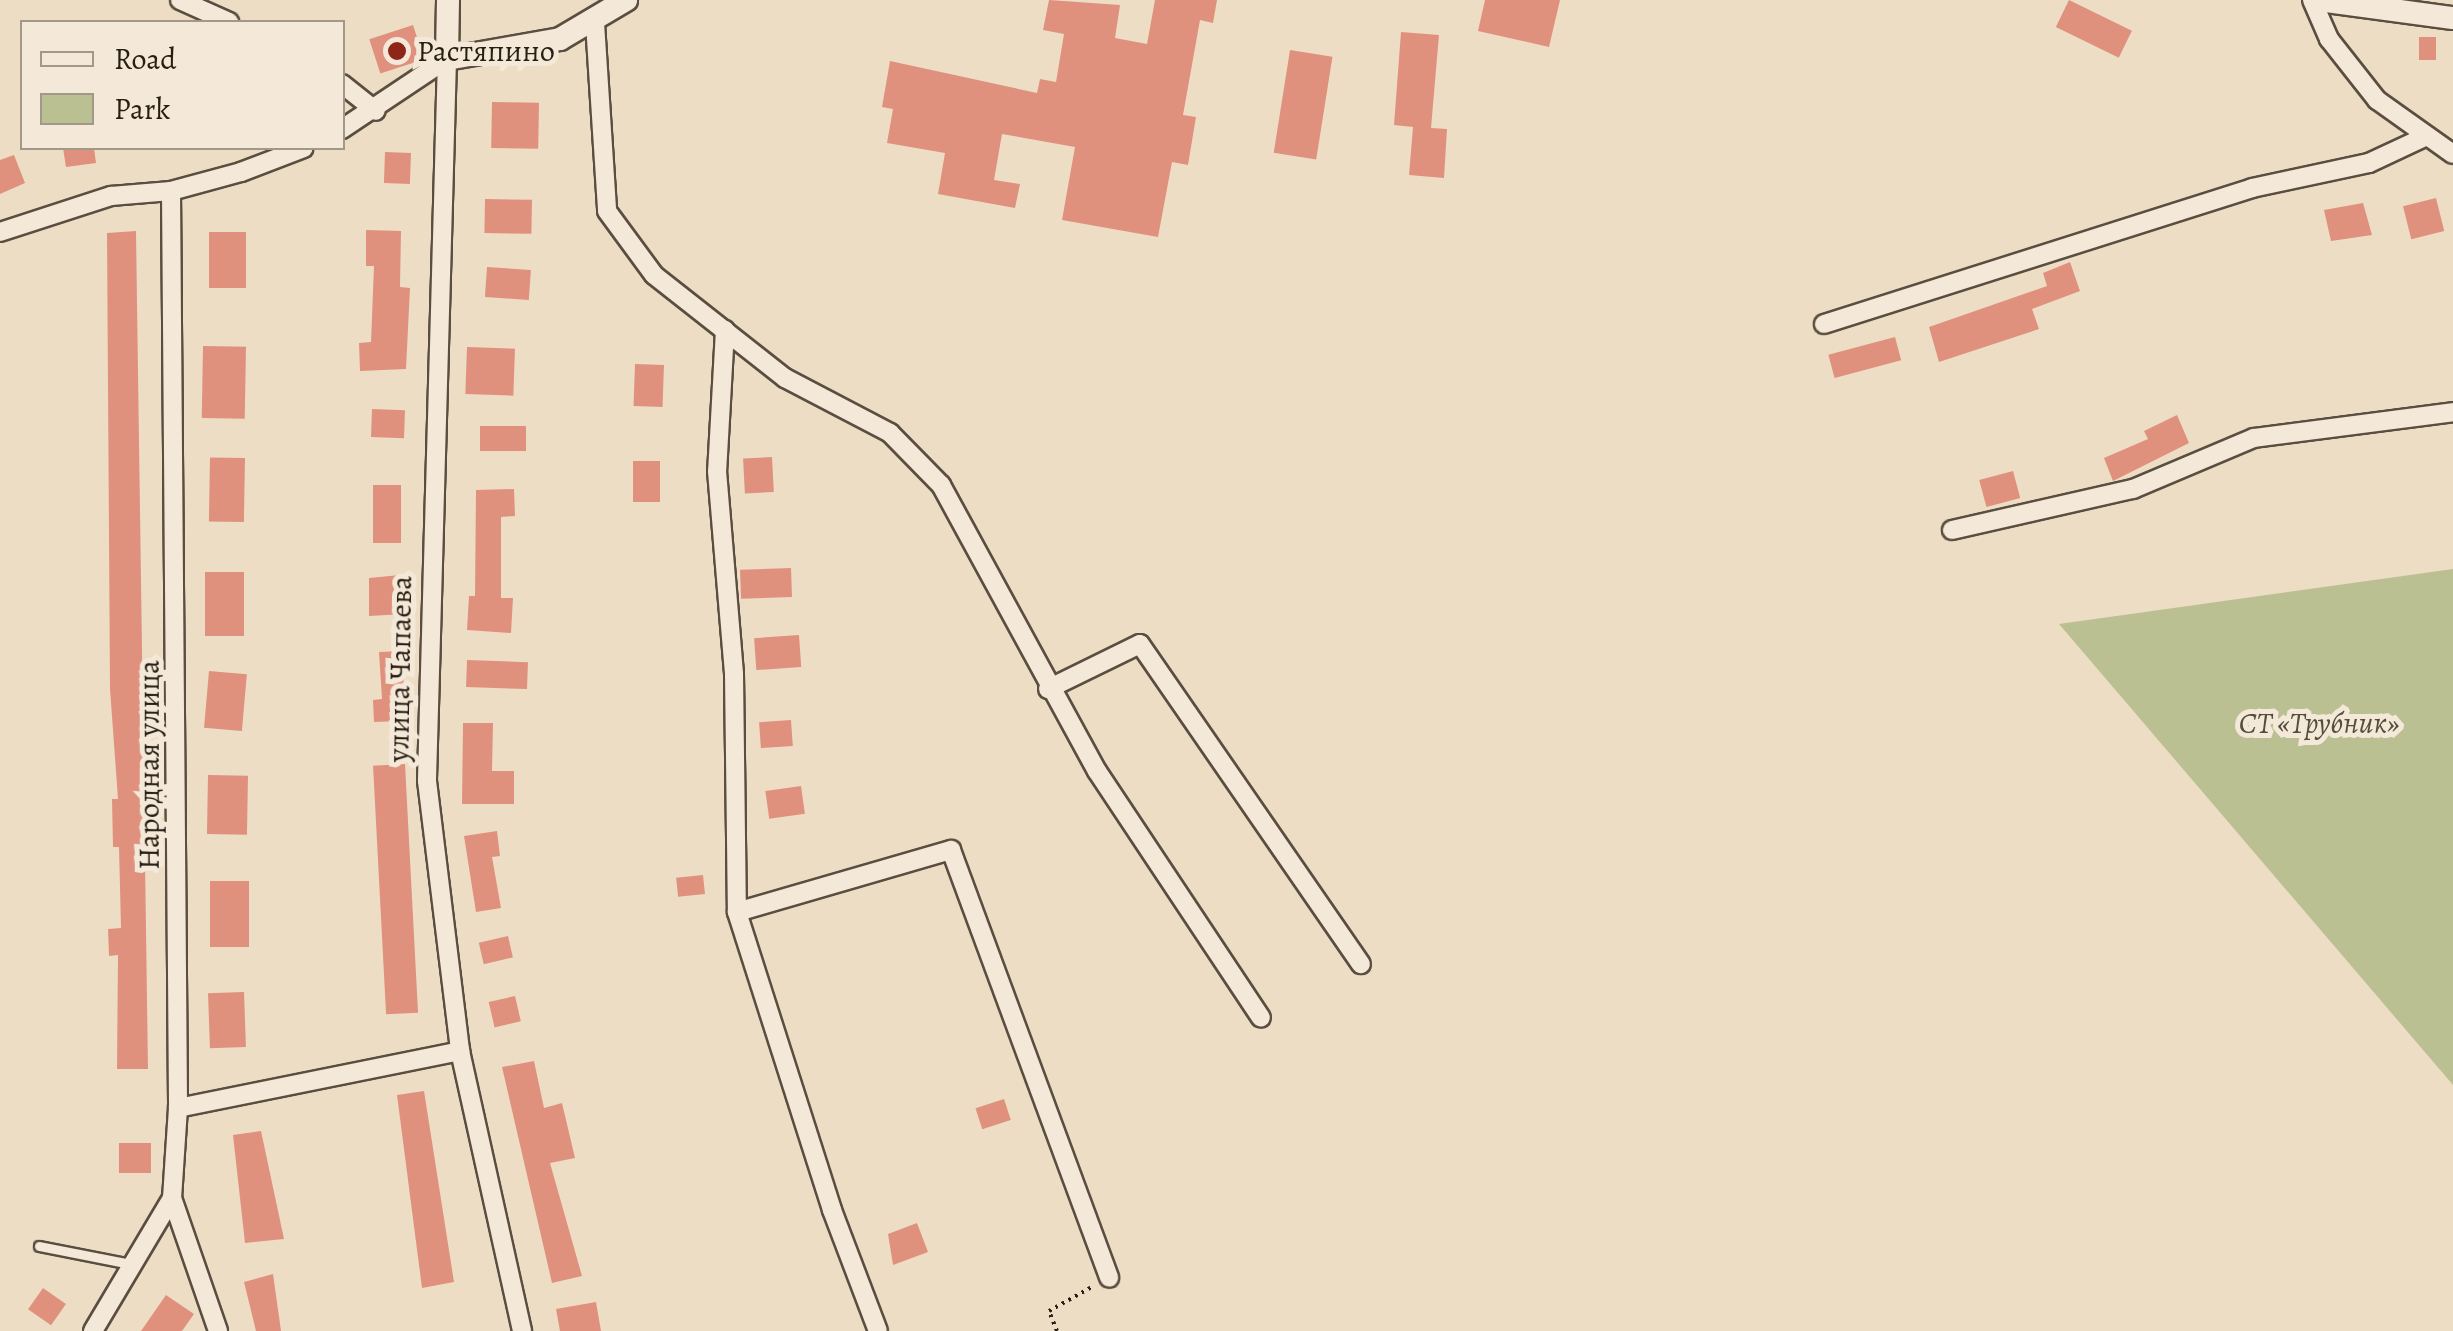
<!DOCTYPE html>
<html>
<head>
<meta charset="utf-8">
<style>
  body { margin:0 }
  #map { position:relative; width:2453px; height:1331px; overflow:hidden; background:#eeddc5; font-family:Alegreya,serif }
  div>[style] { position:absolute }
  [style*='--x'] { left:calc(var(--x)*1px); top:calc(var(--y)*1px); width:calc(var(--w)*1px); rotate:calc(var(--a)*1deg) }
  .green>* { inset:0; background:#bbc093 }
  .building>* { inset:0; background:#df917e; transform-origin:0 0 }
  .path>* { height:4px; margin-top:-2px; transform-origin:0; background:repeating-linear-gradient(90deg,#281f14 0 2.5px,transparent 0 7.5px) }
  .roads { filter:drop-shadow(2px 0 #5a4e40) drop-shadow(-2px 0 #5a4e40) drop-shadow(0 2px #5a4e40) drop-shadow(0 -2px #5a4e40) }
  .service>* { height:9px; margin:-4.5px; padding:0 4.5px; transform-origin:4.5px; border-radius:4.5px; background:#f4e9d9 }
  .minor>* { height:18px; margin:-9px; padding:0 9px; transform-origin:9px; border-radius:9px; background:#f4e9d9 }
  .tertiary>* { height:22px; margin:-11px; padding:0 11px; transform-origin:11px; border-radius:11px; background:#f4e9d9 }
  .dots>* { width:28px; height:28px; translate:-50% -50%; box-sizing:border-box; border:5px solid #f4e9d9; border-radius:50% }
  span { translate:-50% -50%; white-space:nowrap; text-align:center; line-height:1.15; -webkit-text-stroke:10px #f4e9d9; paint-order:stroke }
  .poi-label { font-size:30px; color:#281f14 }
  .left { translate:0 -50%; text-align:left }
  .street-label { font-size:30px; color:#281f14 }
  .park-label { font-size:30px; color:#544f3a; font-style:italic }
  .legend { position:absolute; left:20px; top:20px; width:325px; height:130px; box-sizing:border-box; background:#f4e9d9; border:2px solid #a2988a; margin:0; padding:12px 18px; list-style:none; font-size:30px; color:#281f14 }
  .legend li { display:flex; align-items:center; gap:20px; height:50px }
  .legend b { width:50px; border:2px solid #a2988a }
</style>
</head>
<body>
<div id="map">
  <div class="green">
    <i style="clip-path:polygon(2453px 569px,2453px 1085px,2059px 624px)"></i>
  </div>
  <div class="building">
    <i style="clip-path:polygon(1049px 0,1120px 5px,1115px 38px,1147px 44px,1155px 0,1217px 0,1213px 23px,1200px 20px,1183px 115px,1196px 117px,1188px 165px,1172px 162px,1158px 237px,1062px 220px,1075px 147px,1002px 134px,994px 180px,1020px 184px,1015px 208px,938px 194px,945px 153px,887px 143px,893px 109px,882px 107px,890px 61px,1037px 93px,1040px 79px,1056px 82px,1064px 34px,1043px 30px)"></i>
    <i style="clip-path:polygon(1485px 0,1560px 0,1549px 47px,1478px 31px)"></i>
    <i style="left:2069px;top:0;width:70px;height:30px;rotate:26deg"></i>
    <i style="left:413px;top:25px;width:36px;height:46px;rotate:72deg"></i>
    <i style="clip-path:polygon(1401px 32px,1439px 35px,1431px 128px,1447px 129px,1444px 178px,1409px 175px,1413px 127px,1394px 125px)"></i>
    <i style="left:2419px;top:37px;width:17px;height:23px"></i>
    <i style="left:1290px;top:50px;width:43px;height:104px;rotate:9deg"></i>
    <i style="left:492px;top:102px;width:47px;height:46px;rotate:1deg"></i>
    <i style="clip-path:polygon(63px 148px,94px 148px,96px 163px,66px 167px)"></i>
    <i style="left:385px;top:152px;width:26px;height:31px;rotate:2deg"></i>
    <i style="clip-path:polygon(14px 155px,25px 183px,0 194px,0 160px)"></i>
    <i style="left:2436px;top:198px;width:34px;height:34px;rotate:76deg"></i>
    <i style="left:485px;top:199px;width:47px;height:34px;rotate:1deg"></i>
    <i style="clip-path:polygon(2363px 203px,2372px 235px,2331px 241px,2324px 210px)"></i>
    <i style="clip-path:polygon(366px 230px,401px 231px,400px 287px,410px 288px,406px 369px,360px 371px,359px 343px,371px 342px,374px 266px,366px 266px)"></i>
    <i style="clip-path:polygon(136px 231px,148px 1069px,117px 1069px,118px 955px,109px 956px,108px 929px,121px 928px,119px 847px,113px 847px,112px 799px,118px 799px,110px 689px,107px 233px)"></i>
    <i style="left:209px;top:232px;width:37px;height:56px"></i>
    <i style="clip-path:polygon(2070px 262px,2080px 291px,2032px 309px,2039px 329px,1939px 362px,1929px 327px,2047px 286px,2043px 273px)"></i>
    <i style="left:487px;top:267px;width:44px;height:30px;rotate:4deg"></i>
    <i style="left:1895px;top:337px;width:24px;height:69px;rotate:75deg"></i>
    <i style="left:203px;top:346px;width:43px;height:72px;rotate:1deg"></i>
    <i style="left:467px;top:347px;width:48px;height:47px;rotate:2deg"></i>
    <i style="left:635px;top:364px;width:29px;height:42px;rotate:2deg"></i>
    <i style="left:372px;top:409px;width:33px;height:28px;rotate:2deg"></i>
    <i style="clip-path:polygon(2177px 415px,2189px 443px,2113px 481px,2104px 458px,2148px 439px,2144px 431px)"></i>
    <i style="left:480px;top:426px;width:46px;height:25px"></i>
    <i style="left:772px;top:457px;width:35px;height:29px;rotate:87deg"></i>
    <i style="left:245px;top:458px;width:64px;height:35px;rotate:91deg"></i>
    <i style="left:633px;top:461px;width:27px;height:41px"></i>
    <i style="left:2013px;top:471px;width:28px;height:35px;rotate:75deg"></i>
    <i style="left:401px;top:485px;width:58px;height:28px;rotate:90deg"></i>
    <i style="clip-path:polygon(514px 489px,515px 516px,501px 517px,501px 598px,513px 598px,511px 633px,467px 630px,469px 596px,475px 596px,476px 490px)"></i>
    <i style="left:791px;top:568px;width:29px;height:51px;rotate:88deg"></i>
    <i style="left:205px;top:572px;width:39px;height:64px"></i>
    <i style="clip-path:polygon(400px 575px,404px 614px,369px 616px,369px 578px)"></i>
    <i style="left:799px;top:635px;width:32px;height:45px;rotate:86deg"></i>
    <i style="clip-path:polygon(405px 651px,402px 721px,374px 722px,373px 700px,382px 699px,379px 652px)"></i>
    <i style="left:467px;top:660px;width:61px;height:27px;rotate:2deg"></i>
    <i style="left:209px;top:671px;width:38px;height:57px;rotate:5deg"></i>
    <i style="left:791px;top:720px;width:26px;height:32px;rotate:86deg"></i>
    <i style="clip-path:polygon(463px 723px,493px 723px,492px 771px,514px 771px,514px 804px,462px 804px)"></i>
    <i style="left:405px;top:764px;width:249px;height:32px;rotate:87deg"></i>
    <i style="left:208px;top:775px;width:40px;height:59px;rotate:1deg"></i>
    <i style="left:801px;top:786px;width:28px;height:36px;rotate:82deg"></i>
    <i style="clip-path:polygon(497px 831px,500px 856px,492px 857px,501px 908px,476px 912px,464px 836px)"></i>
    <i style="left:703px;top:875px;width:19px;height:27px;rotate:84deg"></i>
    <i style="left:210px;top:881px;width:39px;height:66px"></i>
    <i style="left:508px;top:936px;width:22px;height:30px;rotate:77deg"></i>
    <i style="left:244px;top:992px;width:55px;height:36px;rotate:88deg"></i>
    <i style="left:515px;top:996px;width:26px;height:27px;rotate:77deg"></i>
    <i style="clip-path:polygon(534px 1061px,544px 1108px,562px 1103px,575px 1158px,550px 1163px,582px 1276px,552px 1283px,502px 1067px)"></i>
    <i style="clip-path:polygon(424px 1091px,454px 1282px,422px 1288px,397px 1095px)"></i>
    <i style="left:1004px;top:1099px;width:22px;height:30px;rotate:72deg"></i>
    <i style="clip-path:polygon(261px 1131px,284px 1239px,245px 1243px,233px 1135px)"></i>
    <i style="left:119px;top:1143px;width:32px;height:30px"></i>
    <i style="clip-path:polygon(917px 1223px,928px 1252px,893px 1265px,888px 1234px)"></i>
    <i style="clip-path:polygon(273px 1274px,281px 1331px,256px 1331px,244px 1282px)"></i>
    <i style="left:43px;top:1288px;width:28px;height:26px;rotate:35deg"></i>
    <i style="clip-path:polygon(166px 1295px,194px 1314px,182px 1331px,141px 1331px)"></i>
    <i style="clip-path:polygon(596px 1302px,601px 1331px,560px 1331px,556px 1309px)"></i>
  </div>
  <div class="path">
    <i style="--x:1057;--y:1331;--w:22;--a:-112"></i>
    <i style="--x:1049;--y:1311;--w:49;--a:-29.2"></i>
  </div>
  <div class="roads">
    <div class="service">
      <i style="--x:39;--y:1246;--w:94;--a:11.1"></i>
    </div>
    <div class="minor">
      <i style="--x:180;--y:0;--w:54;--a:24.2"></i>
      <i style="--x:2312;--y:0;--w:43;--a:66.4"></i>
      <i style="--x:2329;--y:39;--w:78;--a:51.8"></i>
      <i style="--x:2377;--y:100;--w:93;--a:35.4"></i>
      <i style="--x:595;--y:23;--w:188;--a:86.3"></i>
      <i style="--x:607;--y:211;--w:79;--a:53.7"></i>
      <i style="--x:654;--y:275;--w:167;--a:38.2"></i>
      <i style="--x:785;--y:378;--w:119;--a:27.6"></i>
      <i style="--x:890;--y:433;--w:73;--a:45.6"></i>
      <i style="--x:941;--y:485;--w:326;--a:61.4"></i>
      <i style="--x:1097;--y:771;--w:296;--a:56.4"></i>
      <i style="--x:447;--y:59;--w:722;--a:91.59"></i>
      <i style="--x:427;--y:781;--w:272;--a:83"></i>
      <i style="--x:460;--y:1051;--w:287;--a:77.5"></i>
      <i style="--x:342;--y:84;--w:43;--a:38.5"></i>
      <i style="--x:342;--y:129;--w:126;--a:-33.7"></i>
      <i style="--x:171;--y:191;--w:917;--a:89.56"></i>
      <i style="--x:178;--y:1108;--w:90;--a:93.8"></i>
      <i style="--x:172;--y:1198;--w:141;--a:70.9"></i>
      <i style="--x:0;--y:232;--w:117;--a:-18"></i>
      <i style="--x:111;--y:196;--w:60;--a:-4.8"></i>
      <i style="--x:171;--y:191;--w:73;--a:-15.2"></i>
      <i style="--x:241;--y:172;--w:67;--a:-20.9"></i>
      <i style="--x:1824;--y:324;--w:449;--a:-17.6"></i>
      <i style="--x:2252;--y:188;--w:120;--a:-12.1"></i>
      <i style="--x:2369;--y:163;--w:64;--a:-25"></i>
      <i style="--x:725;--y:330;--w:141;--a:93.2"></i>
      <i style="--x:717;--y:471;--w:204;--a:85.2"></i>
      <i style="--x:734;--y:674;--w:238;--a:89.3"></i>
      <i style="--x:737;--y:912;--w:313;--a:72.3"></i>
      <i style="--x:832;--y:1210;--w:129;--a:69.2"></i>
      <i style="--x:1952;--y:530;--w:186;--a:-12.8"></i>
      <i style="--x:2133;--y:489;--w:131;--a:-22.9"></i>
      <i style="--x:2254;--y:438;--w:201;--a:-7.4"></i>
      <i style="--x:1048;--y:689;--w:102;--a:-26.1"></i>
      <i style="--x:1140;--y:644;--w:389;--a:55.4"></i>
      <i style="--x:737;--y:912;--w:223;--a:-16.2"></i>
      <i style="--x:951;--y:850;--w:456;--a:69.7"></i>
      <i style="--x:178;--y:1108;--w:288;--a:-11.4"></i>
      <i style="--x:93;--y:1331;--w:155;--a:-59.3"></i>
    </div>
    <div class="tertiary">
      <i style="--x:448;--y:0;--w:59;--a:91"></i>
      <i style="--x:447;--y:59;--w:115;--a:-10"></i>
      <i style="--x:560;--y:39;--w:77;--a:-30.6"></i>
      <i style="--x:2319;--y:0;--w:135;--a:7.7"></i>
    </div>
  </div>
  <div class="dots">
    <i style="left:397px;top:51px;background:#8f2418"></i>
  </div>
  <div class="poi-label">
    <span class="left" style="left:417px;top:51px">Растяпино</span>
  </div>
  <div class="street-label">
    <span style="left:400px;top:669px;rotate:-89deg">улица Чапаева</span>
    <span style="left:149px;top:765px;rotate:-90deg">Народная улица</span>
  </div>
  <div class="park-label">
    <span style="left:2319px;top:723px">СТ «Трубник»</span>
  </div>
  <ul class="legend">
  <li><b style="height:12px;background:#f4e9d9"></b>Road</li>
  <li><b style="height:28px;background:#bbc093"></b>Park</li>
  </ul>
</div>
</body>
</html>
